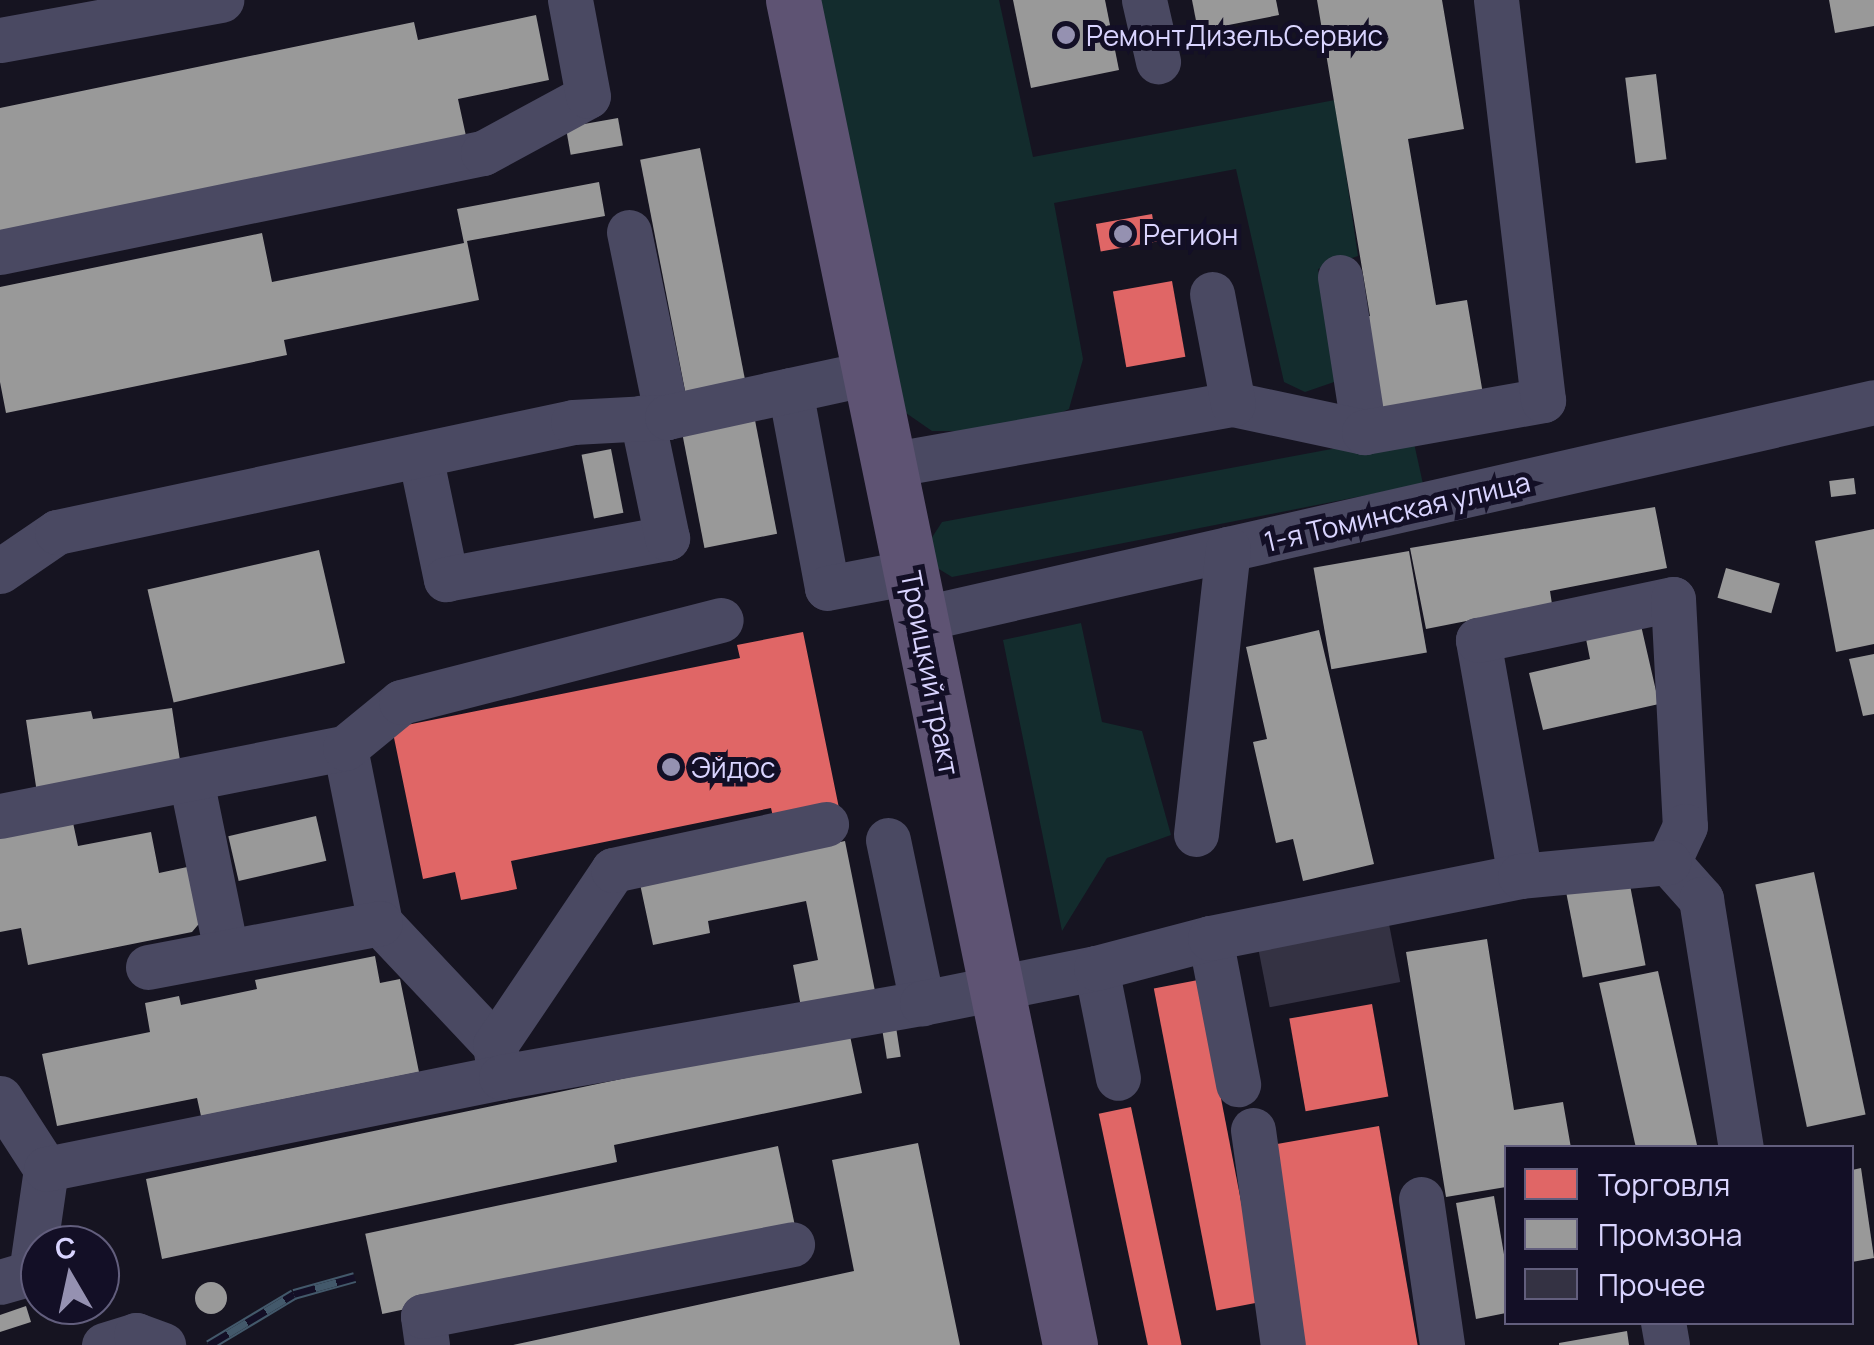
<!DOCTYPE html>
<html>
<head>
<meta charset="utf-8">
<style>
  body { margin:0 }
  #map { position:relative; width:1874px; height:1345px; overflow:hidden; background:#161421; font-family:Manrope,sans-serif }
  div>[style] { position:absolute }
  [style*='--x'] { left:calc(var(--x)*1px); top:calc(var(--y)*1px); width:calc(var(--w)*1px); rotate:calc(var(--a)*1deg) }
  .green>* { inset:0; background:#132c2d }
  .shops>* { inset:0; background:#e06666; transform-origin:0 0 }
  .industry>* { inset:0; background:#999; transform-origin:0 0 }
  .round { border-radius:50% }
  .building>* { inset:0; background:#343243; transform-origin:0 0 }
  .minor>* { height:45px; margin:-22.5px; padding:0 22.5px; transform-origin:22.5px; border-radius:22.5px; background:#4a4962 }
  .major>* { height:55px; margin:-27.5px; padding:0 27.5px; transform-origin:27.5px; border-radius:27.5px; background:#5e5373 }
  .rail>* { height:11px; margin-top:-5.5px; transform-origin:0; background:repeating-linear-gradient(90deg,#130f26 0 22px,#43596b 0 44px); box-sizing:border-box; border-block:2px solid #43596b }
  .dots>* { width:28px; height:28px; translate:-50% -50%; box-sizing:border-box; border:5px solid #130f26; border-radius:50% }
  span { translate:-50% -50%; white-space:nowrap; text-align:center; line-height:1.15; -webkit-text-stroke:10px #130f26; paint-order:stroke }
  .poi-label { font-size:28px; color:#d9d4ff }
  .left { translate:0 -50%; text-align:left }
  .street-label { font-size:28px; color:#d9d4ff }
  .legend { position:absolute; left:1504px; top:1145px; width:350px; height:180px; box-sizing:border-box; background:#130f26; border:2px solid #625e7d; margin:0; padding:12px 18px; list-style:none; font-size:30px; color:#d9d4ff }
  .legend li { display:flex; align-items:center; gap:20px; height:50px }
  .legend b { width:50px; border:2px solid #625e7d }
  .north { position:absolute; left:20px; top:1225px; width:100px; height:100px; box-sizing:border-box; background:#130f26; border:2px solid #625e7d; border-radius:50%; rotate:351deg; font-size:28px; font-weight:700; line-height:40px; text-align:center; color:#d9d4ff }
  .north::after { content:''; display:block; margin:auto; width:35px; height:45px; background:#9591b1; clip-path:polygon(50% 0,100% 100%,50% 72%,0 100%) }
</style>
</head>
<body>
<div id="map">
  <div class="green">
    <i style="clip-path:polygon(819px 0,999px 0,1033px 157px,1335px 100px,1358px 256px,1318px 269px,1337px 381px,1305px 392px,1284px 382px,1236px 169px,1054px 203px,1083px 359px,1069px 409px,1034px 425px,990px 431px,932px 431px,906px 413px)"></i>
    <i style="clip-path:polygon(1412px 434px,1423px 484px,952px 577px,934px 566px,931px 539px,942px 522px)"></i>
    <i style="clip-path:polygon(1081px 623px,1102px 722px,1142px 731px,1171px 835px,1107px 858px,1062px 931px,1003px 640px)"></i>
  </div>
  <div class="shops">
    <i style="left:1152px;top:214px;width:28px;height:57px;rotate:80deg"></i>
    <i style="left:1172px;top:281px;width:77px;height:60px;rotate:80deg"></i>
    <i style="clip-path:polygon(803px 632px,839px 808px,774px 821px,771px 808px,511px 861px,517px 889px,461px 900px,455px 872px,423px 879px,392px 728px,740px 658px,737px 645px)"></i>
    <i style="left:1198px;top:980px;width:328px;height:45px;rotate:79deg"></i>
    <i style="left:1372px;top:1004px;width:94px;height:84px;rotate:80deg"></i>
    <i style="left:1131px;top:1107px;width:243px;height:33px;rotate:78deg"></i>
    <i style="left:1379px;top:1126px;width:223px;height:115px;rotate:80deg"></i>
  </div>
  <div class="industry">
    <i style="clip-path:polygon(1013px 0,1105px 0,1119px 70px,1031px 88px)"></i>
    <i style="clip-path:polygon(1192px 0,1276px 0,1279px 15px,1198px 31px)"></i>
    <i style="clip-path:polygon(1317px 0,1442px 0,1464px 129px,1408px 139px,1436px 305px,1467px 300px,1484px 400px,1377px 418px,1359px 318px,1370px 316px)"></i>
    <i style="clip-path:polygon(1829px 0,1874px 0,1874px 26px,1835px 33px)"></i>
    <i style="clip-path:polygon(536px 15px,549px 80px,458px 99px,466px 136px,0 233px,0 108px,414px 22px,418px 40px)"></i>
    <i style="left:1656px;top:74px;width:86px;height:31px;rotate:83deg"></i>
    <i style="left:618px;top:118px;width:28px;height:53px;rotate:80deg"></i>
    <i style="left:700px;top:148px;width:237px;height:61px;rotate:79deg"></i>
    <i style="clip-path:polygon(599px 182px,605px 216px,467px 241px,479px 300px,284px 340px,287px 355px,6px 413px,0 382px,0 287px,262px 233px,272px 282px,464px 243px,457px 209px)"></i>
    <i style="left:754px;top:415px;width:121px;height:74px;rotate:79deg"></i>
    <i style="left:611px;top:449px;width:65px;height:30px;rotate:79deg"></i>
    <i style="left:1854px;top:478px;width:16px;height:25px;rotate:83deg"></i>
    <i style="clip-path:polygon(1655px 507px,1667px 568px,1550px 591px,1552px 604px,1426px 629px,1410px 548px)"></i>
    <i style="clip-path:polygon(1874px 529px,1874px 644px,1836px 652px,1815px 541px)"></i>
    <i style="left:319px;top:550px;width:116px;height:176px;rotate:77deg"></i>
    <i style="left:1409px;top:551px;width:103px;height:97px;rotate:80deg"></i>
    <i style="left:1726px;top:568px;width:56px;height:31px;rotate:16deg"></i>
    <i style="clip-path:polygon(1640px 621px,1659px 704px,1543px 730px,1529px 673px,1590px 659px,1585px 634px)"></i>
    <i style="clip-path:polygon(1319px 630px,1374px 864px,1303px 881px,1293px 839px,1276px 843px,1253px 742px,1267px 739px,1246px 647px)"></i>
    <i style="clip-path:polygon(1874px 654px,1874px 714px,1863px 716px,1849px 659px)"></i>
    <i style="clip-path:polygon(172px 708px,181px 767px,37px 793px,26px 720px,91px 711px,93px 719px)"></i>
    <i style="left:316px;top:816px;width:46px;height:90px;rotate:77deg"></i>
    <i style="clip-path:polygon(72px 818px,78px 846px,151px 832px,159px 873px,192px 866px,203px 919px,192px 932px,28px 965px,21px 928px,0 932px,0 832px)"></i>
    <i style="clip-path:polygon(845px 841px,875px 991px,801px 1007px,793px 965px,818px 960px,806px 901px,708px 921px,710px 933px,653px 945px,640px 884px)"></i>
    <i style="left:1814px;top:872px;width:248px;height:60px;rotate:78deg"></i>
    <i style="left:1628px;top:875px;width:92px;height:64px;rotate:79deg"></i>
    <i style="clip-path:polygon(1487px 939px,1514px 1110px,1563px 1102px,1571px 1148px,1506px 1148px,1506px 1187px,1446px 1197px,1406px 952px)"></i>
    <i style="clip-path:polygon(375px 956px,380px 983px,400px 979px,419px 1072px,201px 1116px,197px 1098px,57px 1126px,42px 1054px,150px 1032px,145px 1003px,179px 996px,181px 1005px,257px 989px,255px 980px)"></i>
    <i style="clip-path:polygon(1658px 971px,1697px 1145px,1687px 1148px,1636px 1148px,1599px 983px)"></i>
    <i style="left:896px;top:1027px;width:30px;height:14px;rotate:81deg"></i>
    <i style="clip-path:polygon(849px 1031px,862px 1093px,614px 1145px,617px 1162px,162px 1259px,146px 1179px)"></i>
    <i style="clip-path:polygon(918px 1143px,960px 1345px,513px 1345px,854px 1271px,832px 1160px)"></i>
    <i style="left:778px;top:1146px;width:82px;height:422px;rotate:78deg"></i>
    <i style="clip-path:polygon(1861px 1168px,1874px 1258px,1852px 1262px,1852px 1170px)"></i>
    <i style="clip-path:polygon(1494px 1196px,1506px 1266px,1506px 1313px,1476px 1319px,1456px 1203px)"></i>
    <i class="round" style="left:195px;top:1282px;width:32px;height:32px"></i>
    <i style="clip-path:polygon(26px 1306px,31px 1322px,0 1332px,0 1315px)"></i>
    <i style="clip-path:polygon(1627px 1331px,1629px 1345px,1559px 1345px,1559px 1343px)"></i>
  </div>
  <div class="building">
    <i style="left:1389px;top:924px;width:59px;height:133px;rotate:79deg"></i>
  </div>
  <div class="minor">
    <i style="--x:1144;--y:0;--w:63;--a:77.1"></i>
    <i style="--x:0;--y:40;--w:225;--a:-10.3"></i>
    <i style="--x:629;--y:232;--w:189;--a:78.4"></i>
    <i style="--x:0;--y:252;--w:493;--a:-11.6"></i>
    <i style="--x:483;--y:153;--w:119;--a:-28.5"></i>
    <i style="--x:588;--y:96;--w:98;--a:-100.6"></i>
    <i style="--x:1340;--y:277;--w:157;--a:81.2"></i>
    <i style="--x:790;--y:390;--w:201;--a:79.4"></i>
    <i style="--x:827;--y:588;--w:86;--a:-10.8"></i>
    <i style="--x:1233;--y:404;--w:134;--a:12.1"></i>
    <i style="--x:1364;--y:432;--w:182;--a:-10.1"></i>
    <i style="--x:1543;--y:400;--w:403;--a:-96.7"></i>
    <i style="--x:420;--y:455;--w:127;--a:78.2"></i>
    <i style="--x:446;--y:579;--w:225;--a:-10.5"></i>
    <i style="--x:667;--y:538;--w:123;--a:-101.8"></i>
    <i style="--x:889;--y:465;--w:349;--a:-10.1"></i>
    <i style="--x:1233;--y:404;--w:112;--a:-100.8"></i>
    <i style="--x:0;--y:571;--w:69;--a:-34.4"></i>
    <i style="--x:57;--y:532;--w:528;--a:-12.03"></i>
    <i style="--x:573;--y:422;--w:94;--a:-3"></i>
    <i style="--x:667;--y:417;--w:206;--a:-12.3"></i>
    <i style="--x:920;--y:619;--w:978;--a:-12.81"></i>
    <i style="--x:345;--y:748;--w:178;--a:78.7"></i>
    <i style="--x:380;--y:923;--w:168;--a:46.7"></i>
    <i style="--x:495;--y:1045;--w:25;--a:81"></i>
    <i style="--x:191;--y:780;--w:175;--a:78.4"></i>
    <i style="--x:0;--y:816;--w:352;--a:-11.2"></i>
    <i style="--x:345;--y:748;--w:72;--a:-39.4"></i>
    <i style="--x:401;--y:702;--w:330;--a:-14.4"></i>
    <i style="--x:1196;--y:834;--w:287;--a:-83.6"></i>
    <i style="--x:888;--y:840;--w:167;--a:78.2"></i>
    <i style="--x:1520;--y:876;--w:240;--a:-100.1"></i>
    <i style="--x:1478;--y:640;--w:199;--a:-11.9"></i>
    <i style="--x:1673;--y:599;--w:227;--a:87"></i>
    <i style="--x:1685;--y:826;--w:40;--a:115"></i>
    <i style="--x:1668;--y:862;--w:50;--a:48.3"></i>
    <i style="--x:1701;--y:899;--w:252;--a:80.9"></i>
    <i style="--x:1210;--y:938;--w:149;--a:79.1"></i>
    <i style="--x:148;--y:967;--w:236;--a:-10.7"></i>
    <i style="--x:1096;--y:968;--w:112;--a:78.7"></i>
    <i style="--x:495;--y:1045;--w:211;--a:-56"></i>
    <i style="--x:613;--y:870;--w:218;--a:-12.2"></i>
    <i style="--x:0;--y:1098;--w:85;--a:57.1"></i>
    <i style="--x:46;--y:1169;--w:105;--a:98.2"></i>
    <i style="--x:31;--y:1273;--w:32;--a:164"></i>
    <i style="--x:1253;--y:1130;--w:217;--a:82.1"></i>
    <i style="--x:46;--y:1169;--w:464;--a:-11.4"></i>
    <i style="--x:501;--y:1077;--w:427;--a:-10"></i>
    <i style="--x:922;--y:1003;--w:177;--a:-11.4"></i>
    <i style="--x:1096;--y:968;--w:118;--a:-14.7"></i>
    <i style="--x:1210;--y:938;--w:316;--a:-11.3"></i>
    <i style="--x:1520;--y:876;--w:149;--a:-5.4"></i>
    <i style="--x:1421;--y:1199;--w:148;--a:81.8"></i>
    <i style="--x:1663;--y:1322;--w:23;--a:80"></i>
    <i style="--x:104;--y:1345;--w:34;--a:-17"></i>
    <i style="--x:136;--y:1335;--w:29;--a:20"></i>
    <i style="--x:427;--y:1345;--w:29;--a:-98"></i>
    <i style="--x:423;--y:1316;--w:376;--a:-11"></i>
  </div>
  <div class="major">
    <i style="--x:793;--y:0;--w:1373;--a:78.36"></i>
  </div>
  <div class="rail">
    <i style="--x:209;--y:1345;--w:99;--a:-31"></i>
    <i style="--x:294;--y:1294;--w:63;--a:-15.6"></i>
  </div>
  <div class="dots">
    <i style="left:1066px;top:35px;background:#9591b1"></i>
    <i style="left:1123px;top:234px;background:#9591b1"></i>
    <i style="left:671px;top:767px;background:#9591b1"></i>
  </div>
  <div class="poi-label">
    <span class="left" style="left:1086px;top:35px">РемонтДизельСервис</span>
    <span class="left" style="left:1143px;top:234px">Регион</span>
    <span class="left" style="left:691px;top:767px">Эйдос</span>
  </div>
  <div class="street-label">
    <span style="left:1397px;top:511px;rotate:-13deg">1-я Томинская улица</span>
    <span style="left:931px;top:673px;rotate:79deg">Троицкий тракт</span>
  </div>
  <ul class="legend">
  <li><b style="height:28px;background:#e06666"></b>Торговля</li>
  <li><b style="height:28px;background:#999"></b>Промзона</li>
  <li><b style="height:28px;background:#343243"></b>Прочее</li>
  </ul>
  <div class="north">С</div>
</div>
</body>
</html>
